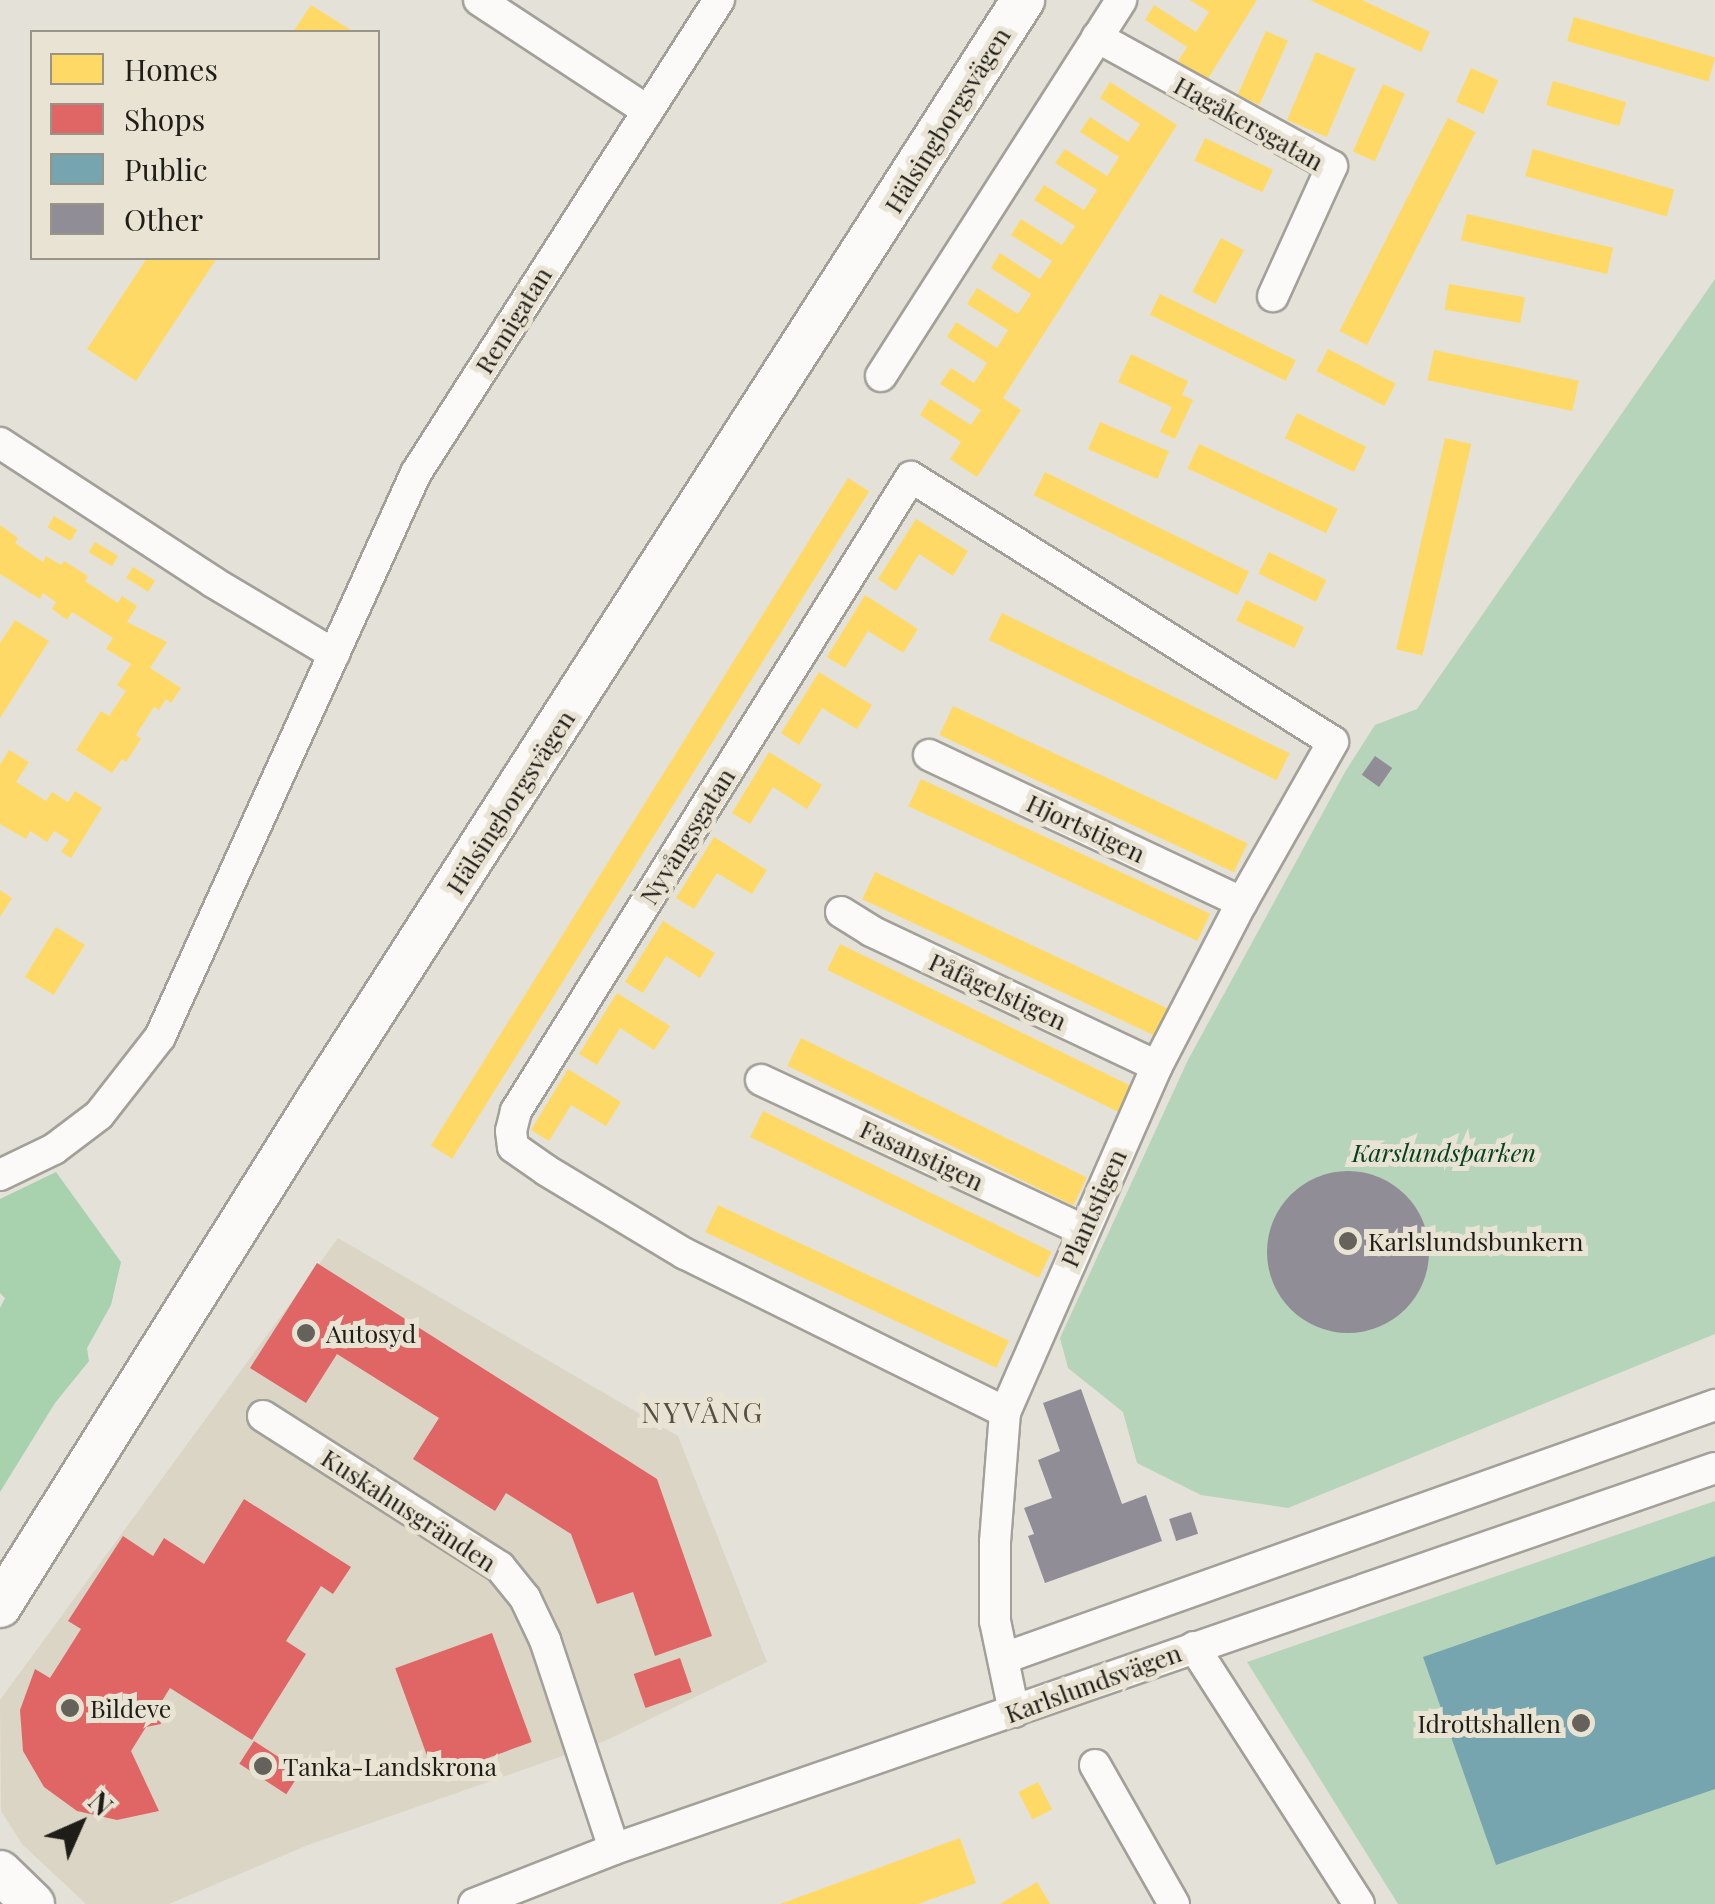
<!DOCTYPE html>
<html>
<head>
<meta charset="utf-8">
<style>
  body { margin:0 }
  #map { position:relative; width:1715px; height:1904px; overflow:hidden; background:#e4e1d8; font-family:"Playfair Display",serif }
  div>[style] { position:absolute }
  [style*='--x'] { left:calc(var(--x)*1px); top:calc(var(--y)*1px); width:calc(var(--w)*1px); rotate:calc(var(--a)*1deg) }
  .built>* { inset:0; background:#dbd5c6 }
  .green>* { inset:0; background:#b6d4b9 }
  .forest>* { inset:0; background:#a8d1ae }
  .homes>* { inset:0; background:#ffd966; transform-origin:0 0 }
  .shops>* { inset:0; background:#e06666; transform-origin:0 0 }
  .public>* { inset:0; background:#76a5af }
  .building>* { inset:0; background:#908d97; transform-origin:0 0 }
  .round { border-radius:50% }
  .roads { filter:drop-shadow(2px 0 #a2a099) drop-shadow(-2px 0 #a2a099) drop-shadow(0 2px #a2a099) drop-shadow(0 -2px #a2a099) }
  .minor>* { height:30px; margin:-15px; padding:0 15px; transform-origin:15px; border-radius:15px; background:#fbfaf9 }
  .secondary>* { height:42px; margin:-21px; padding:0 21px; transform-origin:21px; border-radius:21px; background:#fbfaf9 }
  .dots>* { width:28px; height:28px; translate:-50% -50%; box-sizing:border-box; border:5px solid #e9e3d3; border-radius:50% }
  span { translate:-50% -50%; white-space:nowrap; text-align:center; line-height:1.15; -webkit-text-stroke:10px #e9e3d3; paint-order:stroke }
  .street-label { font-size:25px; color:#1f1d18 }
  .park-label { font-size:25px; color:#04421e; font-style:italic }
  .poi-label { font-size:25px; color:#1f1d18 }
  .left { translate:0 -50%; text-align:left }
  .right { translate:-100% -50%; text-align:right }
  .neighbourhood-label { font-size:28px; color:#555043; letter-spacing:2.5px }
  .legend { position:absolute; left:30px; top:30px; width:350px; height:230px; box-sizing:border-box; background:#e9e3d3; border:2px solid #989488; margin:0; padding:12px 18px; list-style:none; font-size:30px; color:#1f1d18 }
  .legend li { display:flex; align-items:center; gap:20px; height:50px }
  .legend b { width:50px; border:2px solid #989488 }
  .north { position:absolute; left:30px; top:1774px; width:100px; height:100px; -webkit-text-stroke:8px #e9e3d3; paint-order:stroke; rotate:45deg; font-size:28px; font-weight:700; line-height:40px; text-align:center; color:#1f1d18 }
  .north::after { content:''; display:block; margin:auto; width:35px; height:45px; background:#1f1d18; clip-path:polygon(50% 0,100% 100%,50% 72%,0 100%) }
</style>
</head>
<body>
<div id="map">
  <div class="built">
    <i style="clip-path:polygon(338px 1238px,678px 1436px,767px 1662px,605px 1741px,308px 1845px,169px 1904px,86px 1904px,22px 1844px,1px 1811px,0 1700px)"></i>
  </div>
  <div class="green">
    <i style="clip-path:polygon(1715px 279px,1715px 1334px,1288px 1508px,1201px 1495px,1137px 1463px,1123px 1412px,1068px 1368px,1060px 1338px,1188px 1060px,1345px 772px,1375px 725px,1417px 709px)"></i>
    <i style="clip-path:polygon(1715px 1501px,1715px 1904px,1398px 1904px,1247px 1662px)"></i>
  </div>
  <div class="forest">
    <i style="clip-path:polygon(56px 1172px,121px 1262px,111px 1305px,87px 1348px,89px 1361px,55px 1403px,0 1492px,0 1308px,5px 1298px,0 1293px,0 1199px)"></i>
  </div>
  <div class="homes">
    <i style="clip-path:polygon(1190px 0,1257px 0,1207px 80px,1178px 61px,1187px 47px,1145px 20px,1154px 5px,1196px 32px,1209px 12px)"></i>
    <i style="clip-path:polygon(1310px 0,1362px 0,1430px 32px,1421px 52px)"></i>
    <i style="clip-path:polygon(311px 5px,354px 32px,293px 32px)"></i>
    <i style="left:1574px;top:17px;width:147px;height:25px;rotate:16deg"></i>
    <i style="left:1266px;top:31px;width:24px;height:70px;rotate:24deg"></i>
    <i style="left:1316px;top:52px;width:43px;height:74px;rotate:23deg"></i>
    <i style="left:1471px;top:68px;width:30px;height:37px;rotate:24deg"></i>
    <i style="left:1553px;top:81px;width:76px;height:25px;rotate:16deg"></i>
    <i style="clip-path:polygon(1110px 82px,1177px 125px,1003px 398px,1021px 410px,977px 477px,950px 459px,961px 442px,920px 415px,930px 399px,971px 425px,981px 410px,940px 384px,951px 368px,974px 383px,987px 363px,947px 337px,956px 322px,997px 348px,1008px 330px,967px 304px,977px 288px,1018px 314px,1031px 294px,991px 268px,1000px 253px,1040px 279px,1052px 261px,1011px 235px,1021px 219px,1062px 245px,1075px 226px,1034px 200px,1044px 185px,1084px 210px,1097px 190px,1055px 163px,1065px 149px,1107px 176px,1119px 157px,1080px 132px,1090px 117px,1128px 142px,1140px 124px,1100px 98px)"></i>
    <i style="left:1383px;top:84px;width:24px;height:74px;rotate:24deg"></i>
    <i style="left:1448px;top:118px;width:31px;height:239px;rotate:27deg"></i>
    <i style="left:1205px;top:138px;width:75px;height:25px;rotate:25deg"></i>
    <i style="left:1533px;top:149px;width:147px;height:28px;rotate:16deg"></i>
    <i style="left:1467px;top:214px;width:150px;height:27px;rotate:13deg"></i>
    <i style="left:1221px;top:238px;width:26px;height:61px;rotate:28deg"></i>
    <i style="clip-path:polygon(147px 258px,217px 258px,136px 381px,87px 349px)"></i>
    <i style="left:1449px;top:284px;width:77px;height:26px;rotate:10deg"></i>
    <i style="left:1160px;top:294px;width:151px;height:23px;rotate:26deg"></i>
    <i style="left:1328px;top:349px;width:76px;height:25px;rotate:27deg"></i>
    <i style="left:1434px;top:350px;width:148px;height:31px;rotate:12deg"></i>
    <i style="clip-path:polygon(1131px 354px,1188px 381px,1182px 395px,1193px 400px,1175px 439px,1160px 432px,1172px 407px,1118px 382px)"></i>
    <i style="left:1297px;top:413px;width:77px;height:28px;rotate:26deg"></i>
    <i style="left:1100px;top:422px;width:75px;height:30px;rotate:23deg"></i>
    <i style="left:1445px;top:438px;width:27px;height:217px;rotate:13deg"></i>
    <i style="left:1199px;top:444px;width:153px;height:27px;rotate:25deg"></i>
    <i style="left:1045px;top:472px;width:227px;height:26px;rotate:26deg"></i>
    <i style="left:848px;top:478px;width:25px;height:787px;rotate:32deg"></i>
    <i style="left:54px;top:516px;width:27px;height:13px;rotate:31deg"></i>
    <i style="clip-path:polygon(916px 519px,968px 551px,953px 576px,919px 554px,896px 591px,878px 579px)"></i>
    <i style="clip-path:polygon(0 525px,18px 538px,15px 543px,43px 562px,46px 556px,61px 565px,64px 561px,88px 576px,85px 581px,118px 603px,122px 596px,137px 606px,127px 622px,167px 642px,150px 668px,181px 688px,171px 703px,166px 699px,159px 710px,154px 707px,136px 735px,141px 739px,126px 762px,122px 759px,112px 773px,76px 750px,101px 711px,109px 716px,126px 691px,117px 685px,131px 664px,106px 649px,113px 638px,72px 612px,67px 620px,52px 609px,56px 602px,43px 593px,40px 599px,0 574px)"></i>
    <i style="left:95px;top:542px;width:27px;height:12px;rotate:31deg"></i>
    <i style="left:1269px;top:552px;width:64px;height:24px;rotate:26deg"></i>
    <i style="left:133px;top:567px;width:26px;height:13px;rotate:32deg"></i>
    <i style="clip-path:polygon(865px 595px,918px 629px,903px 653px,868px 631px,845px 668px,827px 657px)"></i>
    <i style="left:1246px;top:600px;width:64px;height:23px;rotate:25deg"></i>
    <i style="left:1002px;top:613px;width:320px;height:30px;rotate:26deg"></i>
    <i style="clip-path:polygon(15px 620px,49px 641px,0 718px,0 643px)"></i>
    <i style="clip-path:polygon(819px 672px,872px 705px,857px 729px,822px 708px,799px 745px,781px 733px)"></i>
    <i style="left:953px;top:706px;width:325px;height:32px;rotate:25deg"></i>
    <i style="clip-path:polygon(9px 750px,29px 762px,16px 782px,46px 801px,52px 792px,68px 802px,75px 791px,102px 808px,71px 858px,61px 852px,69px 840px,54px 831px,47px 842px,30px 831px,26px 839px,0 824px,0 765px)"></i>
    <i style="clip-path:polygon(769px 752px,822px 785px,807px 809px,773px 787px,750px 824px,732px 813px)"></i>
    <i style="left:921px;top:779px;width:319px;height:30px;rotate:25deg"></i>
    <i style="clip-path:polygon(714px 837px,767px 870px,752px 894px,717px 873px,694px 909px,676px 898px)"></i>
    <i style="left:875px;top:872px;width:323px;height:30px;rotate:25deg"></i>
    <i style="clip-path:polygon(0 890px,12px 898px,0 917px)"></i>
    <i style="clip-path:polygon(663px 921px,715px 953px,700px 978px,666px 956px,643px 993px,625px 982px)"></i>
    <i style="left:56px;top:927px;width:34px;height:59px;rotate:32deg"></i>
    <i style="left:840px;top:944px;width:325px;height:29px;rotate:26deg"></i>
    <i style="clip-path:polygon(617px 993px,670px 1026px,654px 1050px,620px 1028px,597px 1065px,579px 1054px)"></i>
    <i style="left:801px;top:1038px;width:318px;height:31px;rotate:26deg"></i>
    <i style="clip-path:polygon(568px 1069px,621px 1102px,606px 1126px,571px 1105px,549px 1141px,531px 1130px)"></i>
    <i style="left:763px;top:1111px;width:321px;height:29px;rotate:26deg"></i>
    <i style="left:718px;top:1205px;width:321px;height:30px;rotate:25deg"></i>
    <i style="left:1038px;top:1782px;width:31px;height:22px;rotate:63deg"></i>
    <i style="clip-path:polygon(960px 1838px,976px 1883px,918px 1904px,780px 1904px)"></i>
    <i style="clip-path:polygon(1037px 1882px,1050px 1904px,1000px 1904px)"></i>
  </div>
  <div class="shops">
    <i style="clip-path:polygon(317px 1263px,657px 1479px,712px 1636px,655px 1656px,633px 1592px,597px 1604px,571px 1534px,506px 1493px,495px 1511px,413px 1459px,439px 1418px,337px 1354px,306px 1403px,250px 1368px)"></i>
    <i style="clip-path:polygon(244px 1499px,351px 1567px,333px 1594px,321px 1586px,286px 1641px,306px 1654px,252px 1740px,170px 1688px,157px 1709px,161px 1724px,146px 1727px,131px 1751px,159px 1811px,117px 1820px,77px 1811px,44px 1787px,23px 1751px,20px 1710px,35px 1669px,50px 1678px,81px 1629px,68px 1621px,123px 1536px,153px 1556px,164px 1538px,204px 1564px)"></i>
    <i style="left:492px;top:1633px;width:116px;height:103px;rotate:70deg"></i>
    <i style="left:680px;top:1658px;width:36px;height:49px;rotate:71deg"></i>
    <i style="left:254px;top:1741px;width:56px;height:27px;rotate:33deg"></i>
  </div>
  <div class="public">
    <i style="clip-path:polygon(1715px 1556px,1715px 1789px,1496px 1865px,1423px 1657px)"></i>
  </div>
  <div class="building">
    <i style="left:1375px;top:756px;width:21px;height:23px;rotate:35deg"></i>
    <i class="round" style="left:1267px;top:1171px;width:162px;height:162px"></i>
    <i style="clip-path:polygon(1081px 1389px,1122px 1504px,1146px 1495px,1162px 1541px,1045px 1583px,1028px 1536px,1034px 1534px,1024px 1508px,1052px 1498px,1038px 1460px,1060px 1451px,1043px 1403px)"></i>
    <i style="left:1191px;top:1512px;width:23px;height:23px;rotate:72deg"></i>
  </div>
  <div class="roads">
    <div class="minor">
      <i style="--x:479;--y:0;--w:202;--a:33.3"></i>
      <i style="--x:1097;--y:37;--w:268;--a:28.8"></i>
      <i style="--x:1332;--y:166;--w:143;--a:114.4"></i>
      <i style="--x:881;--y:376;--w:446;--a:-57.4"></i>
      <i style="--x:0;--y:443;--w:254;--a:33.1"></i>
      <i style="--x:213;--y:582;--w:141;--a:30.8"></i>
      <i style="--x:929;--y:755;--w:346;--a:25.2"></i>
      <i style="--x:841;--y:912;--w:36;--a:32"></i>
      <i style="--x:871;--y:931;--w:316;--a:25.3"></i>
      <i style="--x:761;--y:1080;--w:354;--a:25"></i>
      <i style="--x:0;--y:1175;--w:60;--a:-25.7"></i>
      <i style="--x:54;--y:1149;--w:56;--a:-37.1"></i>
      <i style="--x:99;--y:1115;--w:99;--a:-52"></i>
      <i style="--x:160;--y:1037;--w:619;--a:-65.59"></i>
      <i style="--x:416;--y:473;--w:562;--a:-57.36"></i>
      <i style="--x:1005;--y:1412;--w:357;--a:-153.7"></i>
      <i style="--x:685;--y:1254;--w:162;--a:-148.9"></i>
      <i style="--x:546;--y:1170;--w:40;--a:-145.1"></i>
      <i style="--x:513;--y:1147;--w:16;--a:-97"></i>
      <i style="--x:511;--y:1131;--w:21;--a:-76"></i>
      <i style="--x:516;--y:1111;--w:747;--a:-58.08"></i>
      <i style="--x:911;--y:477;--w:498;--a:32.1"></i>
      <i style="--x:1333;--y:742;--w:184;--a:119.6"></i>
      <i style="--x:1242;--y:902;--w:185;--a:117.4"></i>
      <i style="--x:1157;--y:1066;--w:378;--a:113.7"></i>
      <i style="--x:1005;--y:1412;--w:130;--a:94.4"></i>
      <i style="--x:995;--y:1542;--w:79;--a:90"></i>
      <i style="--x:995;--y:1621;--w:93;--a:78.2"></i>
      <i style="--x:263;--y:1416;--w:281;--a:32.5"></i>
      <i style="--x:500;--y:1567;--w:40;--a:51"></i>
      <i style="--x:525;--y:1598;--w:47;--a:64.5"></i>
      <i style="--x:545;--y:1640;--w:220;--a:71.7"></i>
      <i style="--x:1194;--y:1647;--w:305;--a:57.3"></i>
      <i style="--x:1004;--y:1658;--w:755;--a:-19.59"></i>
      <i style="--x:1095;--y:1765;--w:160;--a:60.4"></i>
      <i style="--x:474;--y:1904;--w:150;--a:-21.4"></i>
      <i style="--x:614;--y:1849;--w:1165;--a:-19.09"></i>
    </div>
    <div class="secondary">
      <i style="--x:0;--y:1606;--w:598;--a:-57.9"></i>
      <i style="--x:318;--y:1099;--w:1306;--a:-57.32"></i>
      <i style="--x:0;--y:1872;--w:46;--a:44.1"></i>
    </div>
  </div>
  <div class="dots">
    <i style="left:1348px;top:1241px;background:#64625b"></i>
    <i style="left:306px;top:1333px;background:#64625b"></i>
    <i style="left:70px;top:1708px;background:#64625b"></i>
    <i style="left:1581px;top:1723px;background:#64625b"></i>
    <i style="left:263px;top:1766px;background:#64625b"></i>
  </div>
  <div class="street-label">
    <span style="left:947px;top:120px;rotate:-58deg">Hälsingborgsvägen</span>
    <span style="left:1249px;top:123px;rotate:29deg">Hagåkersgatan</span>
    <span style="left:513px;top:320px;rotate:-58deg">Remigatan</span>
    <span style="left:510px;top:802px;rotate:-57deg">Hälsingborgsvägen</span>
    <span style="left:1086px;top:828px;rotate:25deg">Hjortstigen</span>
    <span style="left:687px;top:836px;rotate:-58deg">Nyvångsgatan</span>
    <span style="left:998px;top:991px;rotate:25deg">Påfågelstigen</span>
    <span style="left:922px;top:1155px;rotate:25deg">Fasanstigen</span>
    <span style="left:1093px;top:1208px;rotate:-66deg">Plantstigen</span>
    <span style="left:409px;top:1510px;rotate:33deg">Kuskahusgränden</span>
    <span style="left:1093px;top:1683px;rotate:-20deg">Karlslundsvägen</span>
  </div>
  <div class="park-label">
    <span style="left:1444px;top:1152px">Karslundsparken</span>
  </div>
  <div class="poi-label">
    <span class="left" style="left:1368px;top:1241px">Karlslundsbunkern</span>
    <span class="left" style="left:326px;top:1333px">Autosyd</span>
    <span class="left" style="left:90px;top:1708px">Bildeve</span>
    <span class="right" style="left:1561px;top:1723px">Idrottshallen</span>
    <span class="left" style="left:283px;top:1766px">Tanka-Landskrona</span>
  </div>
  <div class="neighbourhood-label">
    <span style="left:703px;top:1412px">NYVÅNG</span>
  </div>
  <ul class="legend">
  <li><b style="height:28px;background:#ffd966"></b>Homes</li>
  <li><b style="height:28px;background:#e06666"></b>Shops</li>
  <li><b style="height:28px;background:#76a5af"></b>Public</li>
  <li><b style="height:28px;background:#908d97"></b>Other</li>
  </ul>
  <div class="north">N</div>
</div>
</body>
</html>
